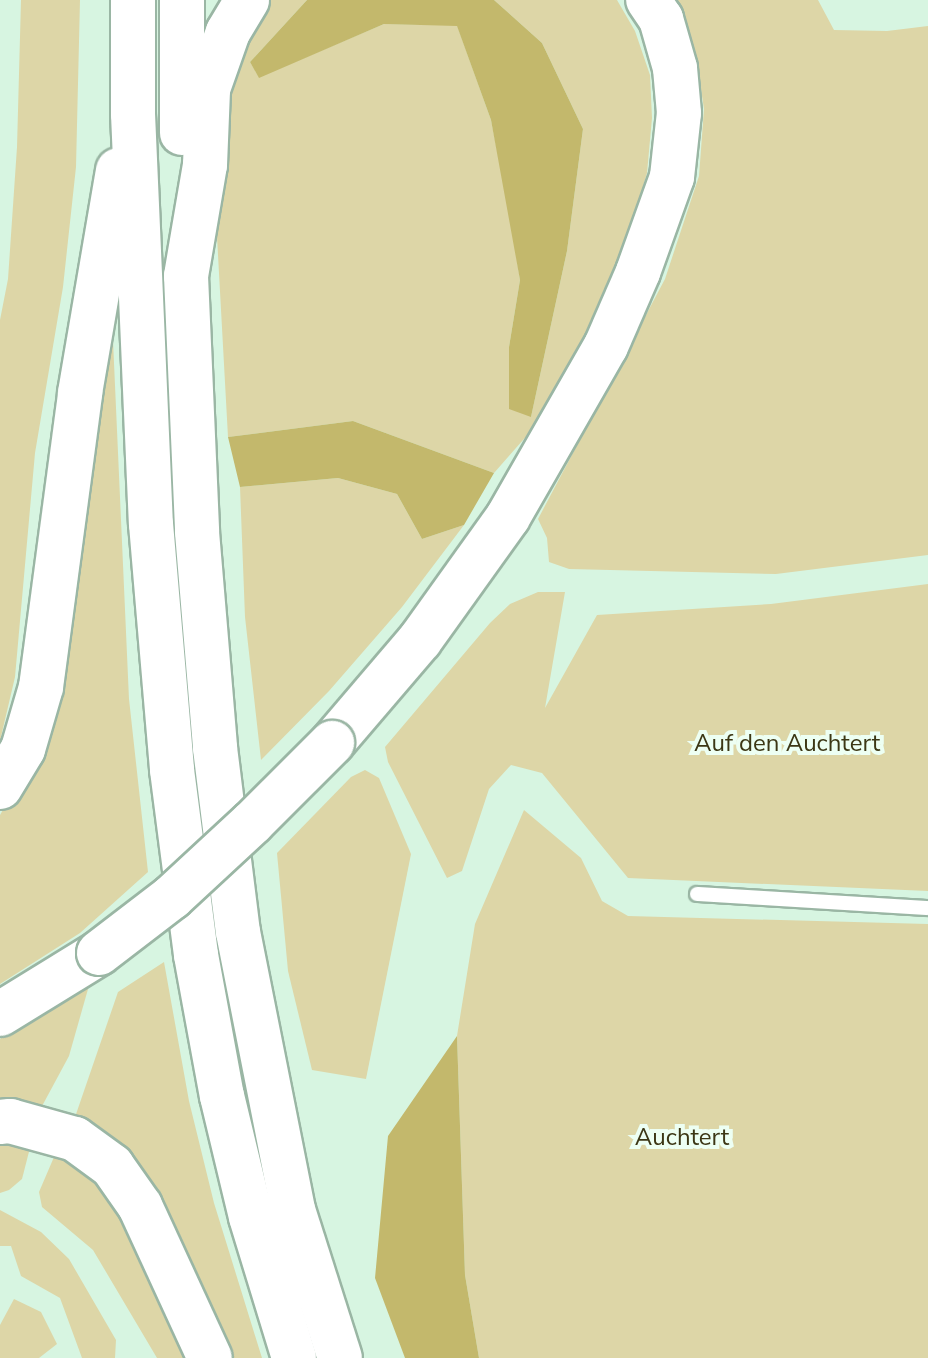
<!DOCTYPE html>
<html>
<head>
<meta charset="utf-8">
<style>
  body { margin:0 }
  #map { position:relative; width:928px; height:1358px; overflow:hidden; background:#d7f5e1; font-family:"Nunito Sans",sans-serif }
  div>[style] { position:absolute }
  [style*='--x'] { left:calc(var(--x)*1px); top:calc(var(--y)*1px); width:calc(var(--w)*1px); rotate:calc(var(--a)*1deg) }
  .green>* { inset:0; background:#ddd6a7 }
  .forest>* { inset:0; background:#c3b86c }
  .roads { filter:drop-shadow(2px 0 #9ab6a4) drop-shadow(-2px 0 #9ab6a4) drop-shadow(0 2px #9ab6a4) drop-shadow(0 -2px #9ab6a4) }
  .service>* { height:14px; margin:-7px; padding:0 7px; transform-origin:7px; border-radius:7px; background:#fff }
  .primary>* { height:44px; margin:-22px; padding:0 22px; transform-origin:22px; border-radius:22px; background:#fff }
  .trunk>* { height:44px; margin:-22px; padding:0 22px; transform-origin:22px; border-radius:22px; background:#fff }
  .bridges { filter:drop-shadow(2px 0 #9ab6a4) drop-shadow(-2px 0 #9ab6a4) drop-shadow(0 2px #9ab6a4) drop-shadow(0 -2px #9ab6a4) }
  .primary-bridge>* { height:44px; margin:-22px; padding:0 22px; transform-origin:22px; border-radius:22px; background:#fff }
  span { translate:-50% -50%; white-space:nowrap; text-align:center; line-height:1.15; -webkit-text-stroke:8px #edfff3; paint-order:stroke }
  .park-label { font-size:24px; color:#3c3715 }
</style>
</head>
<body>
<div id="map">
  <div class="green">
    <i style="clip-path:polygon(21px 0,80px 0,76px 167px,63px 287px,35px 453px,15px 677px,0 741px,0 320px,8px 279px,17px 147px)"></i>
    <i style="clip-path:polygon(262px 0,307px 0,250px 62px,259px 77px,384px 24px,457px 25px,491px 120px,510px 215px,520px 280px,509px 347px,531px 417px,567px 251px,583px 129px,542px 43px,494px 0,617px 0,635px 31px,650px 75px,652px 118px,647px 173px,620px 264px,546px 414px,494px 473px,353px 421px,228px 437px,213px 164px,224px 90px)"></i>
    <i style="clip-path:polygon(674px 0,818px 0,834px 30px,887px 31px,928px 26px,928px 555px,776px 574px,569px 569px,549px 562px,547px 538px,538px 519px,665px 279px,699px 176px,704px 109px,695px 50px)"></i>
    <i style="clip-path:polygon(112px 318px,129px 699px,148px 872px,80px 933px,0 984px,0 815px,34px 756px)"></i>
    <i style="clip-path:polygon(338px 478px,397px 494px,422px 539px,464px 525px,402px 607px,329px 691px,261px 760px,245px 617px,240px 487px)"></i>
    <i style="clip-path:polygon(928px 584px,928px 891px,628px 878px,542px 773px,511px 765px,489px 789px,462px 871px,447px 878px,388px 762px,385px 747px,490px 623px,510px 604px,538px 592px,565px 592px,545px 708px,597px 615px,771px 604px)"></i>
    <i style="clip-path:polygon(365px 770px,379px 778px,411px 854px,366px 1079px,312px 1070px,288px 971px,277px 853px,351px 777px)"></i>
    <i style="clip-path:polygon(524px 810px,581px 858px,602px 901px,628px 916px,928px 924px,928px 1358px,479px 1358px,465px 1275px,457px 1036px,475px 924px)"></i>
    <i style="clip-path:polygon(164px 962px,189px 1101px,214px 1203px,262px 1358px,224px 1358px,74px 1120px,118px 992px)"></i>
    <i style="clip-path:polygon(90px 982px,69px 1056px,41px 1108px,0 1101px,0 1039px)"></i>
    <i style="clip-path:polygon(0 1133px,32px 1140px,22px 1179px,9px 1190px,0 1193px)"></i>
    <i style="clip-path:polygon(57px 1150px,105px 1184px,191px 1358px,157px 1358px,93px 1250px,42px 1207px,39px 1192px)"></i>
    <i style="clip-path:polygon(0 1210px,41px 1232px,69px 1259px,116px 1340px,115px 1358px,82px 1358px,60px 1298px,21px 1276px,11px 1246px,0 1246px)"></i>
    <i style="clip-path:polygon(14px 1299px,41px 1312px,57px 1344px,39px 1358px,0 1358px,0 1325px)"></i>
  </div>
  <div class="forest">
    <i style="clip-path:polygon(307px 0,494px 0,542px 43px,583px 129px,567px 251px,531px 417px,509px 409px,509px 347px,520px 280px,491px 120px,457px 26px,384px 24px,259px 78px,250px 62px)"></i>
    <i style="clip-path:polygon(353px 421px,494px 473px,464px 525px,422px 539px,397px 494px,338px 478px,240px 487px,228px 437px)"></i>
    <i style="clip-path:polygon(457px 1036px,465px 1275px,479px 1358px,405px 1358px,375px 1278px,388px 1136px)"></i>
  </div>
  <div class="roads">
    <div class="service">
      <i style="--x:697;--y:894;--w:231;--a:3.5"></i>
    </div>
    <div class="primary">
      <i style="--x:133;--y:0;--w:114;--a:90"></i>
      <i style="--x:133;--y:114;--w:410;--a:87.5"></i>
      <i style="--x:151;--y:524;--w:247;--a:85.1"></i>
      <i style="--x:172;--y:770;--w:187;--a:82.6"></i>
      <i style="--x:196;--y:955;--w:143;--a:79.6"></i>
      <i style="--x:222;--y:1096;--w:124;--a:76.5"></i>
      <i style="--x:251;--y:1217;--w:147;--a:73"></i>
      <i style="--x:182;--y:0;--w:133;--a:90"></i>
      <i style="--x:186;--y:276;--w:113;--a:-80.3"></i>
      <i style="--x:205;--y:165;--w:76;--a:-87.7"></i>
      <i style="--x:208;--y:89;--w:60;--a:-70.7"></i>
      <i style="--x:228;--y:32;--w:37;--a:-59"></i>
      <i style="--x:332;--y:743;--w:135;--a:-49.5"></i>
      <i style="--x:420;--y:640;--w:151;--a:-54.4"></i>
      <i style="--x:508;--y:517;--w:197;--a:-60.2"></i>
      <i style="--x:606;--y:346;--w:81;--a:-66.6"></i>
      <i style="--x:638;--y:272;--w:101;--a:-70.3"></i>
      <i style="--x:672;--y:177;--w:64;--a:-83.8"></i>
      <i style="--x:679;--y:113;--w:45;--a:-95.1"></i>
      <i style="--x:675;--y:68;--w:51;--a:-105.9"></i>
      <i style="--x:661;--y:19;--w:23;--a:-124"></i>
      <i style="--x:0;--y:787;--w:44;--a:-58.8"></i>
      <i style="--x:23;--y:749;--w:65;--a:-73.8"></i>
      <i style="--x:41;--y:687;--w:297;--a:-82.4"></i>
      <i style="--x:80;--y:393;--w:226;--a:-80.3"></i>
      <i style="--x:0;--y:1014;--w:116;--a:-31.6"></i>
    </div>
    <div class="trunk">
      <i style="--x:186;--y:276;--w:256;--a:87.5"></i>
      <i style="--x:197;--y:532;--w:217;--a:85.2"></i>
      <i style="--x:215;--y:748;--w:185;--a:82.9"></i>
      <i style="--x:238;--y:932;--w:283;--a:78.8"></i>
      <i style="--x:293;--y:1210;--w:155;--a:72.4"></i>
      <i style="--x:0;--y:1122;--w:10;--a:-6"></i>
      <i style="--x:10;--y:1121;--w:67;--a:15.5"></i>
      <i style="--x:75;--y:1139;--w:46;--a:36.1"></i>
      <i style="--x:112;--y:1166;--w:49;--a:55"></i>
      <i style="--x:140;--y:1206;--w:167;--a:65.3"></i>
    </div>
  </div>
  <div class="bridges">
    <div class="primary-bridge">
      <i style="--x:99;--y:953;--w:92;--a:-37.5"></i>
      <i style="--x:172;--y:897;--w:110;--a:-42.8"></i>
      <i style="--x:253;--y:822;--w:112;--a:-45"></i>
    </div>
  </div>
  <div class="park-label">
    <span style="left:787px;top:744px">Auf den Auchtert</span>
    <span style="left:682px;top:1138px">Auchtert</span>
  </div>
</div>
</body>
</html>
